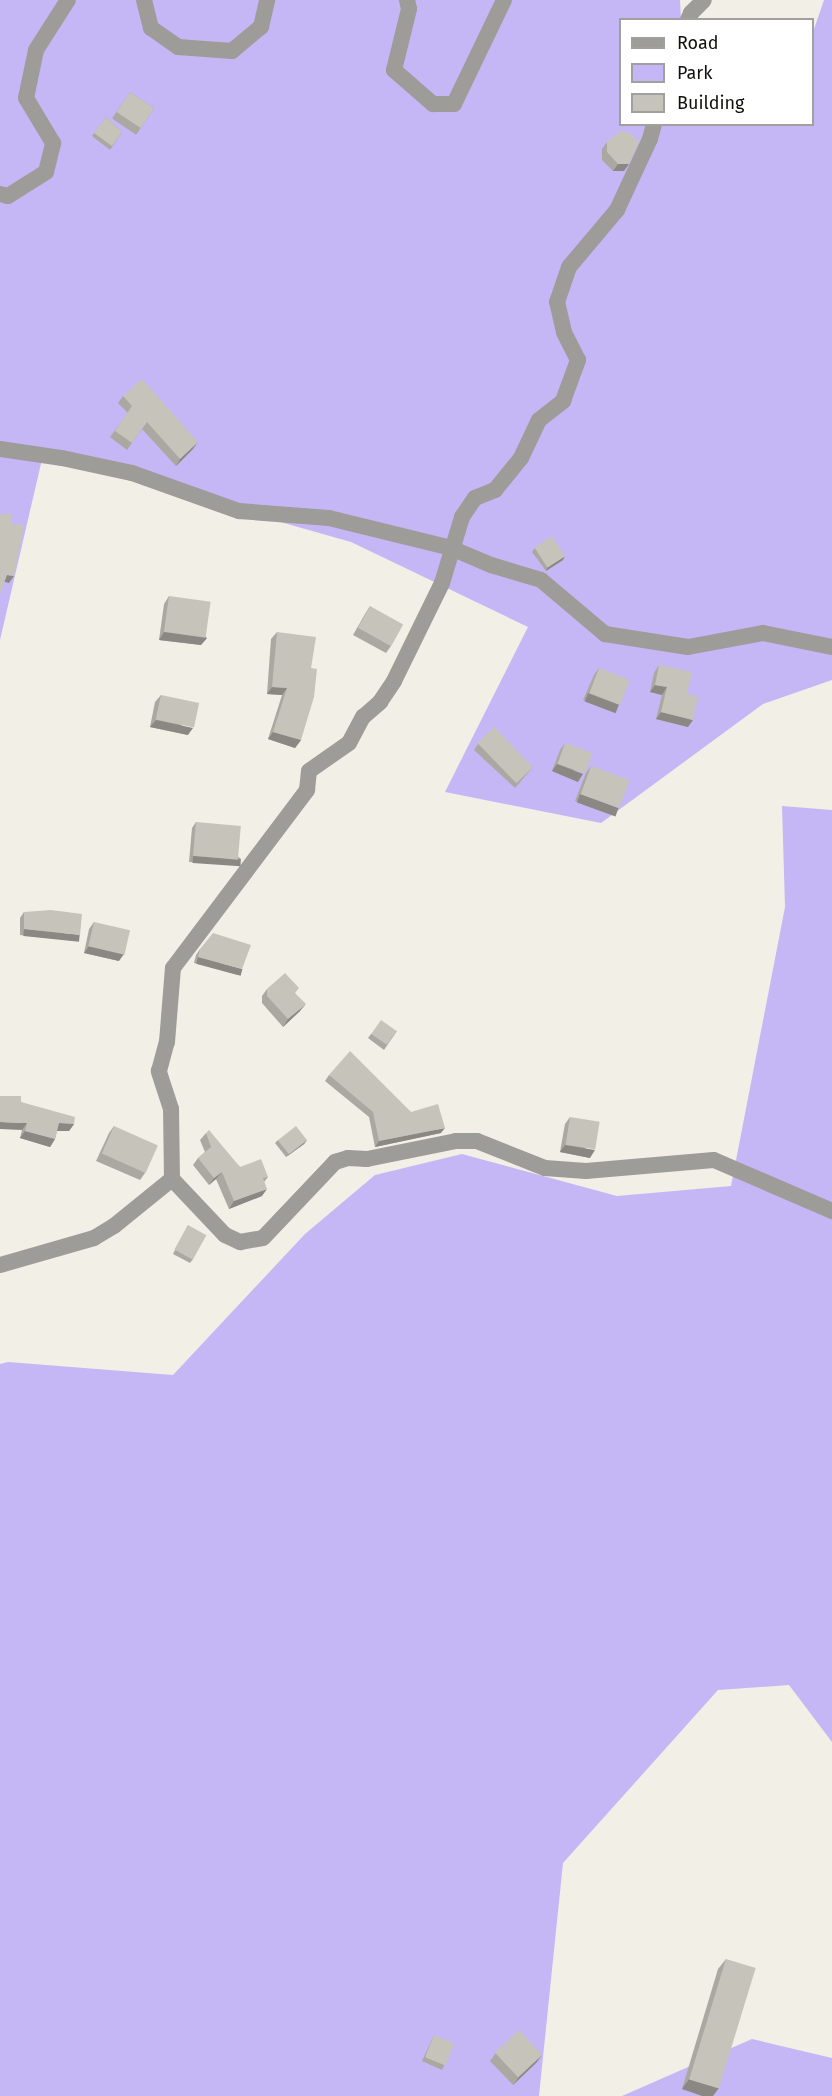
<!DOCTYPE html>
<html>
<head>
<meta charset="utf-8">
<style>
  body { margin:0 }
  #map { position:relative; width:832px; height:2096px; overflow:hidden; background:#f2efe7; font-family:"Fira Sans",sans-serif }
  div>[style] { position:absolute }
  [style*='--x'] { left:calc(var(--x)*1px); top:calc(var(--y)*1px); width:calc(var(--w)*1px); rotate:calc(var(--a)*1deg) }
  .green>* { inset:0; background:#c5b7f5 }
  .minor>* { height:16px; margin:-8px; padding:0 8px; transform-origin:8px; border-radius:8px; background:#9d9c98 }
  .tertiary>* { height:16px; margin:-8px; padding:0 8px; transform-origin:8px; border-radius:8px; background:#9d9c98 }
  .wall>* { inset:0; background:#aaa8a1; transform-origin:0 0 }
  .shaded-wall>* { inset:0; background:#8b8883; transform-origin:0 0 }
  .building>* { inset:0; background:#c6c3bb; transform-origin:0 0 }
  span { translate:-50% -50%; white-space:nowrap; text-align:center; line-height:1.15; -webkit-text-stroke:4.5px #fff; paint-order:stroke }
  .legend { position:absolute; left:619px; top:18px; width:195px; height:108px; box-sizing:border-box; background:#fff; border:2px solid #a0a09f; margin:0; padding:8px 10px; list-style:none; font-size:18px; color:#11110e }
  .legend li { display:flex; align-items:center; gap:12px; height:30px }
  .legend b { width:30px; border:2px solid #a0a09f }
</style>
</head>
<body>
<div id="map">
  <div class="green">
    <i style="clip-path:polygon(0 0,680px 0,681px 19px,620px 20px,620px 124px,812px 124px,813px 32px,824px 0,832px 0,832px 680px,763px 704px,601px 823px,445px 792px,528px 627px,351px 542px,43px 455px,0 640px)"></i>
    <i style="clip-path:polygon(782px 806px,832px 810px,832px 1742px,789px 1685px,718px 1690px,563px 1863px,539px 2096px,0 2096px,0 1364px,8px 1362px,173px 1375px,305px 1234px,375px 1175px,462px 1154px,617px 1196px,731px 1186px,785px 907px)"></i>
    <i style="clip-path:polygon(752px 2039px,832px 2058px,832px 2096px,622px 2096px)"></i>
  </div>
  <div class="minor">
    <i style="--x:688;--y:20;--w:8;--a:-67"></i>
    <i style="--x:691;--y:13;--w:18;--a:-45"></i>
    <i style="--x:172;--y:1179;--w:70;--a:-90.8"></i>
    <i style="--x:171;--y:1109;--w:40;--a:-108"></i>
    <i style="--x:159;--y:1071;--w:30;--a:-75"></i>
    <i style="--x:167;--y:1042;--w:74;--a:-85.4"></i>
    <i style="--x:173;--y:968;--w:223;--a:-53"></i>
    <i style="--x:307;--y:790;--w:19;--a:-84"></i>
    <i style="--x:309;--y:771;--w:49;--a:-35"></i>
    <i style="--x:349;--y:743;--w:30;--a:-62"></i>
    <i style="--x:363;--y:717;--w:23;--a:-41"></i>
    <i style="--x:380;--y:702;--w:25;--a:-56"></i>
    <i style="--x:394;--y:681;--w:109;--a:-63.9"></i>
    <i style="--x:442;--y:583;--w:69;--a:-73.1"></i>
    <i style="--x:462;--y:517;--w:23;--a:-56"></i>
    <i style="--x:475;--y:498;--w:22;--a:-22"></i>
    <i style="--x:495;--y:490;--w:41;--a:-50.9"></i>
    <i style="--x:521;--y:458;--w:42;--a:-64.7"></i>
    <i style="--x:539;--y:420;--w:31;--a:-38"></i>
    <i style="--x:563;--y:401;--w:44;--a:-69.9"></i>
    <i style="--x:578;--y:360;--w:31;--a:-117"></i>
    <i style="--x:564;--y:332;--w:31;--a:-103"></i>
    <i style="--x:557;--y:302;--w:37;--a:-71"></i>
    <i style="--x:569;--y:267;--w:75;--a:-49.9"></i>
    <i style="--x:617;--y:210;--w:78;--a:-65.1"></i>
    <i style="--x:650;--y:139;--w:16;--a:-75"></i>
    <i style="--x:0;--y:1265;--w:98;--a:-16"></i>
    <i style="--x:94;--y:1238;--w:23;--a:-31"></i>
    <i style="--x:114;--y:1226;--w:75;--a:-39"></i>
    <i style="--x:172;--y:1179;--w:77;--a:46.6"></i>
    <i style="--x:225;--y:1235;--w:17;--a:25"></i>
    <i style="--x:240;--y:1242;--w:23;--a:-10"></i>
    <i style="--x:263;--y:1238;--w:105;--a:-46.5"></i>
    <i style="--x:335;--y:1162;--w:14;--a:-17"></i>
    <i style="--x:348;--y:1158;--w:19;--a:3"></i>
    <i style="--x:367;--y:1159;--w:91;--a:-11.4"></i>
    <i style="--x:456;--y:1141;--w:21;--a:0"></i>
    <i style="--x:477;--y:1141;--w:73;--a:21.7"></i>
    <i style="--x:545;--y:1168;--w:41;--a:4.2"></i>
    <i style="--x:586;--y:1171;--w:128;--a:-4.9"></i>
    <i style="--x:714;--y:1160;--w:129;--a:23.4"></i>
  </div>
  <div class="tertiary">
    <i style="--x:144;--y:0;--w:29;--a:76"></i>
    <i style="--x:151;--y:28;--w:33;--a:35"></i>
    <i style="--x:178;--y:47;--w:54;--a:4.2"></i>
    <i style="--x:232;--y:51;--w:38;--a:-40"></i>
    <i style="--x:261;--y:27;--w:28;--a:-77"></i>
    <i style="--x:407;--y:0;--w:9;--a:77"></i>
    <i style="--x:409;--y:9;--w:63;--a:103.8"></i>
    <i style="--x:394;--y:70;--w:52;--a:41.1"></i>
    <i style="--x:433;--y:104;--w:21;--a:0"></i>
    <i style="--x:454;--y:104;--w:115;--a:-64.3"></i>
    <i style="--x:0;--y:194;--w:8;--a:14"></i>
    <i style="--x:8;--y:196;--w:45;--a:-32.3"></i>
    <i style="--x:46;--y:172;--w:30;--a:-76"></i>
    <i style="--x:53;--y:143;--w:52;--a:-121"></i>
    <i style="--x:26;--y:98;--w:49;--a:-78.2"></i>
    <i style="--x:36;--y:50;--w:59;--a:-57.4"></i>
    <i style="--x:0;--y:449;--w:63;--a:8.3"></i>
    <i style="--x:62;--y:458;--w:72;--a:12.1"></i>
    <i style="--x:132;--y:473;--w:114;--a:19.6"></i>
    <i style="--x:239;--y:511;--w:90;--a:4.4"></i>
    <i style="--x:329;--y:518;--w:126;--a:13.8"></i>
    <i style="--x:451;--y:548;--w:43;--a:23"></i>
    <i style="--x:491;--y:565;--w:52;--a:16.7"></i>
    <i style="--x:541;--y:580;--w:84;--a:40.2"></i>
    <i style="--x:605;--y:634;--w:84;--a:8.9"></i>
    <i style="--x:688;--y:647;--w:76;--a:-10.6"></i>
    <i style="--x:763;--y:633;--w:70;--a:11.5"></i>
  </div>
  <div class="wall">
    <i style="left:130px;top:92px;width:29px;height:32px;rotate:34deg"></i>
    <i style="clip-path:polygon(106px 117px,122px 132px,110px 150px,92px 136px)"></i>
    <i style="clip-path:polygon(607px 142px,624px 171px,613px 171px,602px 160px,602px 149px)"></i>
    <i style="clip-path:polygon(123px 396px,193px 449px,176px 466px,142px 429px,127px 450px,110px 437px,128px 413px,118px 403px)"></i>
    <i style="clip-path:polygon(535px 548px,563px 560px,546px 571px,532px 552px)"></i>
    <i style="clip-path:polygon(169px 596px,207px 638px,201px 645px,159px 640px,164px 604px)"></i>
    <i style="clip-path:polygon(370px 606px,391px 646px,386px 653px,353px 635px,365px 614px)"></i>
    <i style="clip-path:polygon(277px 632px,301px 740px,295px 748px,268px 739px,282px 695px,267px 694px,271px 639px)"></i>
    <i style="clip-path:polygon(659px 665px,687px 694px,688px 727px,656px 719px,662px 695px,650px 692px,654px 673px)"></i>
    <i style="clip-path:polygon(599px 668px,619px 705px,614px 712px,583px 700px,594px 675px)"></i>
    <i style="clip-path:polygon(161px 695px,188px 735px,150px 727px,155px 702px)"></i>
    <i style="clip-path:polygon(565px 743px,578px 782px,552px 771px,560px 750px)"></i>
    <i style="clip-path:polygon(478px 744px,533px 767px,515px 788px,474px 750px)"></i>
    <i style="clip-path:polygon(591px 766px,614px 815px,575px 801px,586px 773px)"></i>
    <i style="clip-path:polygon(196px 822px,241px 859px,237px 865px,189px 862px,192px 828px)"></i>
    <i style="clip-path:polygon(24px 912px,76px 941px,20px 935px,20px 918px)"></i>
    <i style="clip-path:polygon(94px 922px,119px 961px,84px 953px,89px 929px)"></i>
    <i style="clip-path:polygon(200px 949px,238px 975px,194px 963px,196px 955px)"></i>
    <i style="clip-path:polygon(267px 989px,295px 993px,300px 1011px,283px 1027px,262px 1003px,262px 996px)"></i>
    <i style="clip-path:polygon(397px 1031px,384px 1050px,368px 1038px,371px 1034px)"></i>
    <i style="clip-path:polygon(329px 1075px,411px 1112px,441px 1133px,375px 1147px,369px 1117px,325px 1081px)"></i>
    <i style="clip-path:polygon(21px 1102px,74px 1124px,69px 1131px,57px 1131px,55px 1139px,50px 1147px,20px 1138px,22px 1130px)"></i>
    <i style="clip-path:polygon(570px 1117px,590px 1158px,560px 1152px,565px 1124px)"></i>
    <i style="clip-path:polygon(114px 1126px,145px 1173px,140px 1180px,96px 1161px,109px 1133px)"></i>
    <i style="clip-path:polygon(206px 1133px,240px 1167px,268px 1177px,264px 1182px,262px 1196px,229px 1209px,216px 1179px,209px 1185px,193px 1165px,198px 1158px,205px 1152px,200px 1140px)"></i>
    <i style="clip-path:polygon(278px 1140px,307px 1140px,304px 1144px,286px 1157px,275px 1143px)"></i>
    <i style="clip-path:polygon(188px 1225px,193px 1259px,190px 1263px,173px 1254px)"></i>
    <i style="clip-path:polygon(726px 1959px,713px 2096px,682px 2089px,718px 1969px)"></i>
    <i style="clip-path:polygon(434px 2035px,444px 2066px,442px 2070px,422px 2061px)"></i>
    <i style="clip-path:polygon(496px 2053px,537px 2062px,513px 2085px,490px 2061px)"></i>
  </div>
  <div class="shaded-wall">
    <i style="clip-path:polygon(618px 164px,629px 164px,624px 171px,613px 171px)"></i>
    <i style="clip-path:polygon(198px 442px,193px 449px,176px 466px,180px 459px)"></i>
    <i style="clip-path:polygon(565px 556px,563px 560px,546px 571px,548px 567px)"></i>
    <i style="clip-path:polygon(7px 575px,14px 576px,9px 583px,2px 581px)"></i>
    <i style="clip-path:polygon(164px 632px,207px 638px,201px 645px,159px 640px)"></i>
    <i style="clip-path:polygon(655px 685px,667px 687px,662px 695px,650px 692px)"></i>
    <i style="clip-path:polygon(272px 687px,287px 688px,282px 695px,267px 694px)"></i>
    <i style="left:588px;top:693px;width:33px;height:9px;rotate:21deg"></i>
    <i style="clip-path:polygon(661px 712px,693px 720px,688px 727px,656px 719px)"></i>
    <i style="clip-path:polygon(156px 720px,193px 728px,188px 735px,150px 727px)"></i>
    <i style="clip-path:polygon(273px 732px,301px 740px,295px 748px,268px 739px)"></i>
    <i style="clip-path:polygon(557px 764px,583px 774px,578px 782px,552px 771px)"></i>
    <i style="left:580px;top:794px;width:41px;height:9px;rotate:20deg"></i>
    <i style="left:193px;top:856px;width:48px;height:7px;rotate:4deg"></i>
    <i style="left:24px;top:929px;width:56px;height:7px;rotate:6deg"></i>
    <i style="clip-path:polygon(89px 946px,124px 954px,119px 961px,84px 953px)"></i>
    <i style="left:198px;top:957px;width:46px;height:7px;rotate:15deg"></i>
    <i style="clip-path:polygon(306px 1004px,300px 1011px,283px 1027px,288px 1019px)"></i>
    <i style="clip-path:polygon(0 1122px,27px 1123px,22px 1130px,0 1129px)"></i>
    <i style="clip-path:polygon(59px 1123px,74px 1124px,69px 1131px,54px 1131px)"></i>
    <i style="clip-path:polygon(445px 1128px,441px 1133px,375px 1147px,379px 1141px)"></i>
    <i style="clip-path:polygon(25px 1131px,55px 1139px,50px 1147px,20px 1138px)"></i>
    <i style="clip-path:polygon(307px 1140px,304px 1144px,286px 1157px,289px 1154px)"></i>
    <i style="clip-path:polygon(565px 1145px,595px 1150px,590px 1158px,560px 1152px)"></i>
    <i style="clip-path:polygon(222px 1172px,216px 1179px,209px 1185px,214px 1178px)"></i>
    <i style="clip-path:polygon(267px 1189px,262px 1196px,229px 1209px,234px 1201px)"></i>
    <i style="clip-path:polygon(542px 2055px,537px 2062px,513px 2085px,519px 2077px)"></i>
    <i style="clip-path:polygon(689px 2079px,719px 2088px,713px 2096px,702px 2096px,682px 2089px)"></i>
  </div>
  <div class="building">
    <i style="left:130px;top:92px;width:29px;height:24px;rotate:34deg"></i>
    <i style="clip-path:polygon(106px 117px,122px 132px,112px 146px,94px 133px)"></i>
    <i style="clip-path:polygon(620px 131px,630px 133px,639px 142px,629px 164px,618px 164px,607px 152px,607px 142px)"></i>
    <i style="clip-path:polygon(142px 379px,198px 442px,180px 459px,147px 422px,132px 443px,115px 431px,132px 406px,123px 396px)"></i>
    <i style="clip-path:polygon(0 514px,11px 514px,11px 524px,24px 525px,14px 576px,7px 575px,0 594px)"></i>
    <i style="left:552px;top:536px;width:24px;height:21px;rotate:57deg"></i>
    <i style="left:169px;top:596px;width:42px;height:36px;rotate:8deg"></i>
    <i style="left:370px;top:606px;width:38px;height:25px;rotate:29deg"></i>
    <i style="clip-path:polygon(277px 632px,316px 637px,311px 668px,317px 669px,314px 697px,301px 740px,273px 732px,287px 688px,272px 687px)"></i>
    <i style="clip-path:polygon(659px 665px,692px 672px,687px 694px,698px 696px,693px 720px,661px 712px,667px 687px,655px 685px)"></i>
    <i style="left:599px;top:668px;width:33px;height:27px;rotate:21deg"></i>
    <i style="left:161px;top:695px;width:39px;height:25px;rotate:12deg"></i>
    <i style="left:494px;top:727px;width:56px;height:23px;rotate:46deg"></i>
    <i style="left:565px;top:743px;width:29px;height:22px;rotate:20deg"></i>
    <i style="left:591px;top:766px;width:41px;height:30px;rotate:20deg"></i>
    <i style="left:196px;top:822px;width:45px;height:34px;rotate:5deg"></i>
    <i style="clip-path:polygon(51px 910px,82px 914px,80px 935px,24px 929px,24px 912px)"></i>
    <i style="left:94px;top:922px;width:37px;height:25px;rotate:13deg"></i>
    <i style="clip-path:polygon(213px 933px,251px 945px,242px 969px,198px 957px,200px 949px)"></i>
    <i style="clip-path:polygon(285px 973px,299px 988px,295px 993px,306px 1004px,288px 1019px,267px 996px,267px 989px)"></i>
    <i style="left:381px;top:1020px;width:19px;height:17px;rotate:35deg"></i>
    <i style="clip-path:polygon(350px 1051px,411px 1112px,438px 1104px,445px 1128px,379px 1141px,373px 1112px,329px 1075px)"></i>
    <i style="clip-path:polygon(0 1096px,21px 1096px,21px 1102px,75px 1117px,74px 1124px,59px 1123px,55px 1139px,25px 1131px,27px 1123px,0 1122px)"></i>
    <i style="left:570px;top:1117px;width:30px;height:28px;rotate:9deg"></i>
    <i style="left:114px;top:1126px;width:48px;height:30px;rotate:24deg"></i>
    <i style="left:296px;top:1126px;width:18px;height:23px;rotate:52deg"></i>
    <i style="clip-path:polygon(209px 1130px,240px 1167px,261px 1159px,268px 1177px,263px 1178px,267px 1189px,234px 1201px,222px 1172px,214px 1178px,198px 1158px,211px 1147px,206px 1133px)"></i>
    <i style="left:188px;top:1225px;width:21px;height:28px;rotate:29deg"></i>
    <i style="left:726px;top:1959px;width:31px;height:126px;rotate:17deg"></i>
    <i style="left:519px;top:2030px;width:34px;height:33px;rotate:47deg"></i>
    <i style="left:434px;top:2035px;width:22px;height:24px;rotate:22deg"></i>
  </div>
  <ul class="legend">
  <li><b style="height:8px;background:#9d9c98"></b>Road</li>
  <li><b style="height:16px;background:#c5b7f5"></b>Park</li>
  <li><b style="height:16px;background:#c6c3bb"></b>Building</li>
  </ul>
</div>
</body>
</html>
